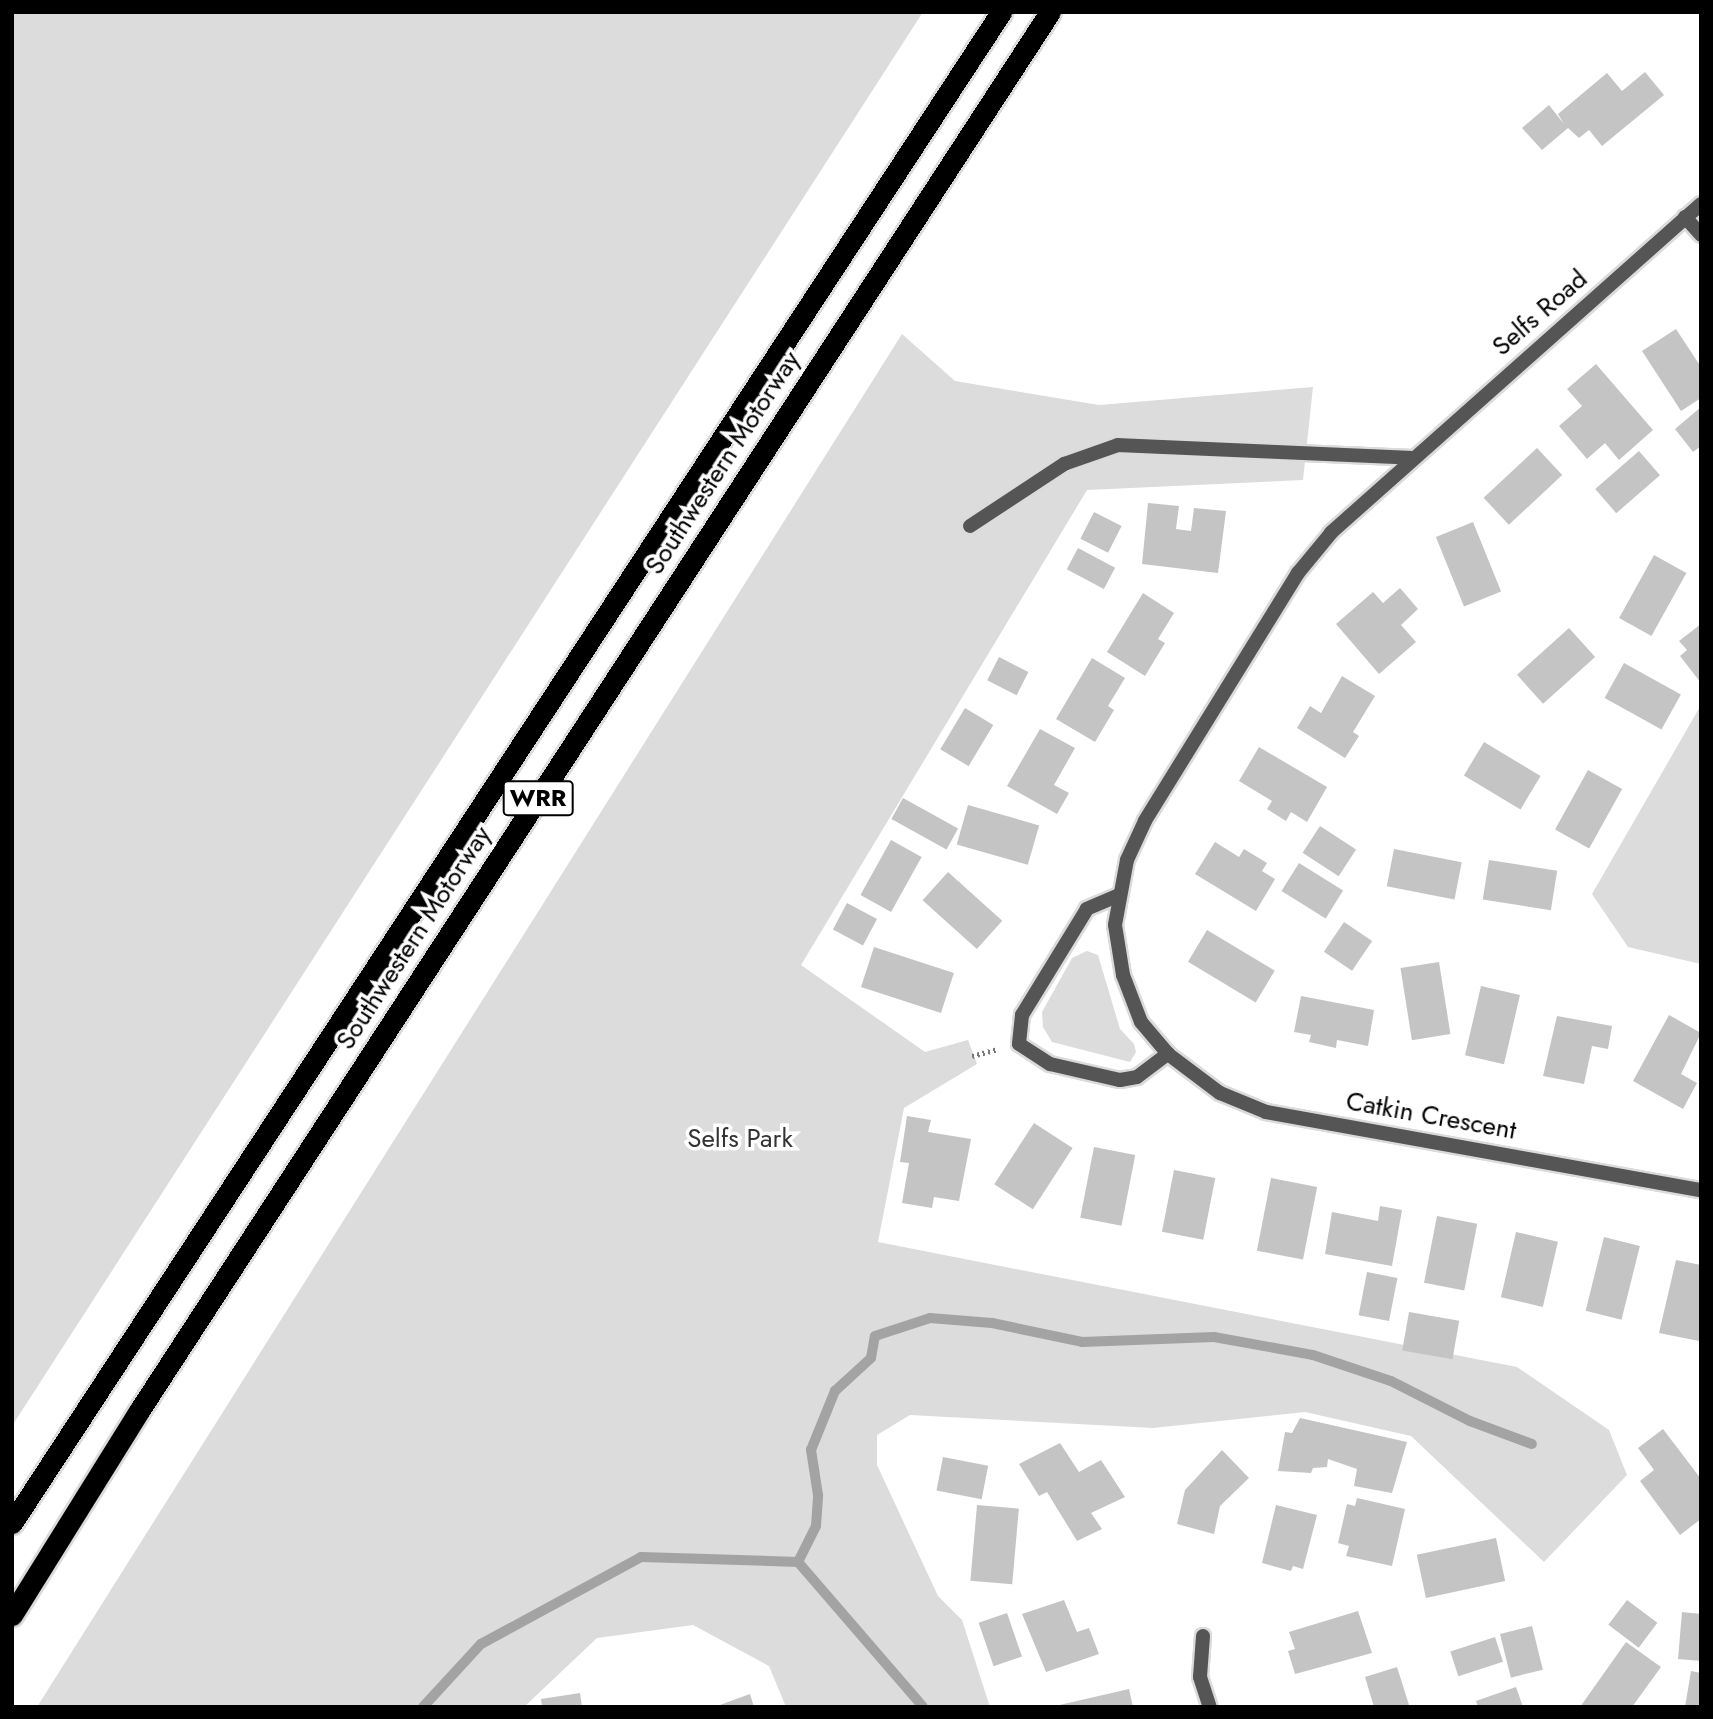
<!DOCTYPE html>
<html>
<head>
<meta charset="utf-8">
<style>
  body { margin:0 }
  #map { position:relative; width:1713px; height:1719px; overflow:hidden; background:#fff; font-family:Jost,sans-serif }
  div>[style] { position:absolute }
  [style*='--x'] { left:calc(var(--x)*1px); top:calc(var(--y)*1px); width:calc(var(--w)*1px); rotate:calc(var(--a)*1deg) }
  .green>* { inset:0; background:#dcdcdc }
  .stream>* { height:10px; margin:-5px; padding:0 5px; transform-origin:5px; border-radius:5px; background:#a3a3a3 }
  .building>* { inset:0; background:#c4c4c4; transform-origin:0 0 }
  .path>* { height:4.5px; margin-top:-2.25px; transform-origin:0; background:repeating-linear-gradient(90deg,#777 0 2px,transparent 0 5.5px) }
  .roads { filter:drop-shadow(2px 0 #dbdbdb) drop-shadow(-2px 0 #dbdbdb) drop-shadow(0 2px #dbdbdb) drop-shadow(0 -2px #dbdbdb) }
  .lane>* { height:14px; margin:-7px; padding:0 7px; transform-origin:7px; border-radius:7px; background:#555 }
  .street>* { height:14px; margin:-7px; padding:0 7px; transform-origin:7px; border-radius:7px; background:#555 }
  .highway>* { height:21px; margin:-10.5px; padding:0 10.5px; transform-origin:10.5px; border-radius:10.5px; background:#000 }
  span { translate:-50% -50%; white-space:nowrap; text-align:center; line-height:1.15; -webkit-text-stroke:7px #fff; paint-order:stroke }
  .shield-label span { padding:2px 5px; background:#fff; border:2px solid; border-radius:5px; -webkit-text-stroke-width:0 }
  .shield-label { font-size:24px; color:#000; font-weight:700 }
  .street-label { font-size:26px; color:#000 }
  .park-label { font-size:26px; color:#333 }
  .frame { position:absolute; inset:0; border:14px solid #000; pointer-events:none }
</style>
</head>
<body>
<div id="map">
  <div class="green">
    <i style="clip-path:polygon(12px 12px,923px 12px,12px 1426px)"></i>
    <i style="clip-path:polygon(902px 334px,955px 381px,1099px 405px,1313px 387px,1303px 480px,1087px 490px,801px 965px,925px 1052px,968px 1040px,977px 1064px,904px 1108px,878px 1242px,1517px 1367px,1609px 1430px,1627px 1475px,1544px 1562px,1411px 1436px,1305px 1412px,1153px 1428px,910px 1415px,877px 1435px,877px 1465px,938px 1596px,962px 1620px,990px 1707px,786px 1707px,769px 1666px,693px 1625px,597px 1638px,524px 1707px,37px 1707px)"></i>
    <i style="clip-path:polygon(1701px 705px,1701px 964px,1628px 947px,1592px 894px)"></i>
    <i style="clip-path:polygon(1087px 951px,1098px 955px,1120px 1029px,1134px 1044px,1136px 1052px,1130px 1062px,1052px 1042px,1043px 1027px,1042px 1012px,1072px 958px)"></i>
  </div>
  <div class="stream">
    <i style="--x:798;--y:1562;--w:40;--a:-63.4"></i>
    <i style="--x:816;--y:1526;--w:31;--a:-86"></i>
    <i style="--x:818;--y:1495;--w:46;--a:-98.8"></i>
    <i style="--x:811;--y:1450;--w:64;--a:-67.9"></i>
    <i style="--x:835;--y:1391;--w:49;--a:-42.5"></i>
    <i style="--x:871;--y:1358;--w:22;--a:-80"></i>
    <i style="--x:875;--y:1336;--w:58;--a:-18.1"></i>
    <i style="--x:930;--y:1318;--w:62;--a:4.6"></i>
    <i style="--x:992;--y:1323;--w:92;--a:11.9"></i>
    <i style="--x:1082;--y:1342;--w:132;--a:-2.2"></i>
    <i style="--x:1214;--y:1337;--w:101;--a:10.3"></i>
    <i style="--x:1313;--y:1355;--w:82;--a:18.4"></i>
    <i style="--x:1391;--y:1381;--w:89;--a:26.9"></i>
    <i style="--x:1470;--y:1421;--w:66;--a:20.4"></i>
    <i style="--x:423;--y:1707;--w:86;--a:-47.4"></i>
    <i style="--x:481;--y:1644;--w:182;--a:-28.5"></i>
    <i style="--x:641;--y:1557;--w:157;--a:1.8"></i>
    <i style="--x:798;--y:1562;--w:191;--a:49.2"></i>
  </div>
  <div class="building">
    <i style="clip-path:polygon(1645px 72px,1664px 95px,1602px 146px,1589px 130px,1579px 138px,1568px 128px,1542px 150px,1522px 128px,1549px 105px,1564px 124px,1558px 114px,1607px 73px,1622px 91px)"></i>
    <i style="clip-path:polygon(1676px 329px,1701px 367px,1701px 398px,1681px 411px,1642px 351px)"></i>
    <i style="clip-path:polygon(1596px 364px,1653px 430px,1619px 460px,1605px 443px,1587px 459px,1559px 426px,1582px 406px,1567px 389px)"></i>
    <i style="clip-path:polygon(1701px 407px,1701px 446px,1693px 452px,1675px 429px)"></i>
    <i style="left:1537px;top:448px;width:37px;height:73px;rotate:47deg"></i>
    <i style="left:1639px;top:451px;width:32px;height:58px;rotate:49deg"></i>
    <i style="clip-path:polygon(1148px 503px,1179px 506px,1176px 529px,1191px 531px,1194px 508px,1226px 511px,1218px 573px,1142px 564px)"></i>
    <i style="left:1094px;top:512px;width:31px;height:30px;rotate:27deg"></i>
    <i style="left:1473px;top:522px;width:75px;height:40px;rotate:68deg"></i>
    <i style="left:1078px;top:548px;width:42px;height:24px;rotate:28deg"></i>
    <i style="left:1654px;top:555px;width:37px;height:72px;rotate:29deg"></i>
    <i style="clip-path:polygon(1400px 588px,1418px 609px,1401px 625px,1416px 642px,1379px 674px,1336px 624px,1373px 592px,1383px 603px)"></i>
    <i style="clip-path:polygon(1143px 593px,1174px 613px,1158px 639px,1165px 643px,1145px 676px,1107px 652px)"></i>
    <i style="clip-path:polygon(1701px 624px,1701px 683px,1680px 656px,1687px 650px,1679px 641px)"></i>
    <i style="left:1569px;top:628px;width:39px;height:70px;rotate:48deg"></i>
    <i style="left:999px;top:657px;width:33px;height:26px;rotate:27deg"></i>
    <i style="clip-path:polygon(1092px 658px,1125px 678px,1108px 706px,1114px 710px,1095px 742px,1056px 719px)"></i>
    <i style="left:1624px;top:663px;width:65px;height:40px;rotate:29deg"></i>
    <i style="clip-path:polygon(1342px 676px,1375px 696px,1353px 732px,1359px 736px,1345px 758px,1297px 728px,1310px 706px,1321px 713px)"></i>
    <i style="left:965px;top:708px;width:33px;height:48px;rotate:31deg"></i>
    <i style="clip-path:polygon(1040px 729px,1075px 748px,1054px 785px,1069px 793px,1057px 814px,1007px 786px)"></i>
    <i style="left:1484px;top:742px;width:66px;height:39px;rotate:31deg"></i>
    <i style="clip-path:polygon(1259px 747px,1327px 787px,1307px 822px,1291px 812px,1286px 821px,1267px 809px,1272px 801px,1239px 781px)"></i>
    <i style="left:1588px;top:770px;width:39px;height:68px;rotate:29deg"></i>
    <i style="left:903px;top:798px;width:63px;height:24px;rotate:29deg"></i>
    <i style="left:968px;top:805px;width:74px;height:41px;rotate:16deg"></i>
    <i style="left:1320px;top:826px;width:43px;height:32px;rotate:33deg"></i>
    <i style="left:891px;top:840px;width:35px;height:63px;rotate:29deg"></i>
    <i style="clip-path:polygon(1215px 842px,1239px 857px,1244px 849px,1267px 863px,1262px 871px,1275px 879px,1256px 911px,1195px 874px)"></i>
    <i style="left:1394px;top:849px;width:69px;height:38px;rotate:11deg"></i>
    <i style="left:1489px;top:860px;width:69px;height:40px;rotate:9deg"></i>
    <i style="left:1299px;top:863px;width:52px;height:33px;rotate:32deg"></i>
    <i style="left:948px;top:872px;width:73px;height:38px;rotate:42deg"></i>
    <i style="left:847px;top:903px;width:34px;height:30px;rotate:28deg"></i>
    <i style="left:1344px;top:922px;width:34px;height:36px;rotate:34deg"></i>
    <i style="left:1207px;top:930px;width:79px;height:37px;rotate:31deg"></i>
    <i style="left:874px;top:947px;width:84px;height:42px;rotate:18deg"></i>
    <i style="left:1439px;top:962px;width:73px;height:39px;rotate:81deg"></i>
    <i style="left:1481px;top:986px;width:40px;height:71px;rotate:13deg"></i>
    <i style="clip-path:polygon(1301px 996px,1374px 1010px,1368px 1046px,1337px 1040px,1336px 1048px,1309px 1042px,1311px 1035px,1294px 1032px)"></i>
    <i style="clip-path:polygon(1669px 1015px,1701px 1033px,1681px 1074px,1697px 1083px,1683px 1109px,1633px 1081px)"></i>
    <i style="clip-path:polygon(1557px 1016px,1612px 1026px,1608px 1049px,1592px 1046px,1584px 1084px,1543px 1076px)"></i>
    <i style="clip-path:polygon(907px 1116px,931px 1120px,928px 1132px,971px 1139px,959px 1201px,934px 1197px,932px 1208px,902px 1203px,909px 1163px,900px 1162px)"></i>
    <i style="left:1034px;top:1123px;width:46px;height:73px;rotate:33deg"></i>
    <i style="left:1094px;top:1147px;width:42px;height:72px;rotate:11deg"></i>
    <i style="left:1174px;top:1170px;width:42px;height:63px;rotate:11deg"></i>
    <i style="left:1271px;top:1178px;width:47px;height:74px;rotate:11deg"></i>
    <i style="clip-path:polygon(1380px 1206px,1402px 1210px,1392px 1266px,1325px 1254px,1332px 1212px,1378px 1221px)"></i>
    <i style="left:1437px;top:1216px;width:41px;height:68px;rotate:11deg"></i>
    <i style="left:1516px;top:1232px;width:43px;height:67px;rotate:13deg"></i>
    <i style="left:1604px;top:1237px;width:37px;height:76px;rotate:14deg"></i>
    <i style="clip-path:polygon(1676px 1260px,1701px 1265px,1699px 1341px,1659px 1333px)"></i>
    <i style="left:1367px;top:1272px;width:31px;height:44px;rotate:11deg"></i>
    <i style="left:1409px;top:1312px;width:51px;height:39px;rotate:10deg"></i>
    <i style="clip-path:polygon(1300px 1418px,1407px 1442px,1392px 1493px,1354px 1486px,1357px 1469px,1328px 1459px,1327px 1467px,1313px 1468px,1311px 1473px,1278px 1471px,1285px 1432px,1292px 1433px)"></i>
    <i style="clip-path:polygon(1663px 1429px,1701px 1479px,1701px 1519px,1680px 1535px,1640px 1481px,1654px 1470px,1638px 1448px)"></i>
    <i style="clip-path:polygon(1060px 1443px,1079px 1472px,1101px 1460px,1125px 1497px,1091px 1513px,1102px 1529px,1077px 1541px,1047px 1492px,1039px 1496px,1019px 1464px)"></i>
    <i style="clip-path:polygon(1222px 1450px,1249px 1478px,1220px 1506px,1214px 1534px,1177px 1524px,1185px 1490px)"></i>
    <i style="left:943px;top:1457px;width:46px;height:34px;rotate:11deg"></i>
    <i style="clip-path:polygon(1357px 1498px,1405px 1509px,1392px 1566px,1346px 1556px,1349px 1546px,1338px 1543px,1347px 1504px,1355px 1506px)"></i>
    <i style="left:977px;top:1505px;width:42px;height:76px;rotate:5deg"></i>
    <i style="clip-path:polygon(1276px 1505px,1317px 1515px,1303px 1569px,1293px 1566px,1291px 1571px,1262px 1563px)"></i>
    <i style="left:1496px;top:1538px;width:44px;height:81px;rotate:78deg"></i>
    <i style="clip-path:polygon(1064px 1600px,1077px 1632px,1089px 1628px,1099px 1654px,1046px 1672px,1022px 1614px)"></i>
    <i style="left:1627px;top:1600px;width:38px;height:31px;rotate:37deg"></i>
    <i style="clip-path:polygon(1358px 1611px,1372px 1653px,1295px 1674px,1288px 1651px,1295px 1649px,1289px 1632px)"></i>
    <i style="clip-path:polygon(1682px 1612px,1701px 1614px,1701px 1661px,1678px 1659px)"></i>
    <i style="left:1007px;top:1613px;width:46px;height:30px;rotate:71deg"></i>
    <i style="left:1532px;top:1626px;width:45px;height:33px;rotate:76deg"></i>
    <i style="left:1495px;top:1637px;width:26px;height:47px;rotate:72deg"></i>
    <i style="clip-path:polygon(1626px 1642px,1661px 1667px,1632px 1707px,1580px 1707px)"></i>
    <i style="clip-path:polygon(1397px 1667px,1409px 1705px,1374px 1707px,1365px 1677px)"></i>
    <i style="clip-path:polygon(1691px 1671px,1701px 1673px,1701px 1707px,1685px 1707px)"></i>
    <i style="clip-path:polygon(1516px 1687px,1523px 1707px,1478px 1707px,1476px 1701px)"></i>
    <i style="clip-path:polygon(1129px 1689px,1133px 1707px,1055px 1707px,1055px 1706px)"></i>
    <i style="clip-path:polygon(580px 1693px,582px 1707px,542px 1707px,541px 1699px)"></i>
    <i style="clip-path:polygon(750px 1694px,754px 1707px,717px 1707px,717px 1706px)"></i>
  </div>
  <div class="path">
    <i style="--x:972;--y:1056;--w:27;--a:-15"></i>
  </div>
  <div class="roads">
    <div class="lane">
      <i style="--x:970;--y:526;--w:113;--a:-33.4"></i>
      <i style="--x:1064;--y:464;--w:57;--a:-19.4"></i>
      <i style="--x:1118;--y:445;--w:294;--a:2.5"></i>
    </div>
    <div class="street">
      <i style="--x:1701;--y:204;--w:495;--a:138.4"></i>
      <i style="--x:1331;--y:533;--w:52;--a:129.5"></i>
      <i style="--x:1298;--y:573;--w:291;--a:121.7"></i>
      <i style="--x:1145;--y:821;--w:43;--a:114.8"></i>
      <i style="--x:1127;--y:860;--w:66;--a:100.5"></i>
      <i style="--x:1115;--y:925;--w:51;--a:80.9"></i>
      <i style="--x:1123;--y:975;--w:50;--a:69"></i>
      <i style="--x:1141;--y:1022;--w:42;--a:49.8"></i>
      <i style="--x:1168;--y:1054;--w:65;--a:36.9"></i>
      <i style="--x:1220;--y:1093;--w:50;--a:22.4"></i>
      <i style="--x:1266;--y:1112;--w:442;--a:10.2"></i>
      <i style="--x:1685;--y:217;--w:24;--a:48"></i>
      <i style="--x:1117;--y:896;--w:33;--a:157"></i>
      <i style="--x:1087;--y:909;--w:124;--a:121.5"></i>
      <i style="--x:1022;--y:1015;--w:29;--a:96"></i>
      <i style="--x:1019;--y:1044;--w:37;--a:33"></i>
      <i style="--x:1050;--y:1064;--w:72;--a:12.9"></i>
      <i style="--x:1120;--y:1080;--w:17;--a:-10"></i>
      <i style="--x:1137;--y:1077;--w:39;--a:-37"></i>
      <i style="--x:1203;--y:1636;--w:41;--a:94.2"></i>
      <i style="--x:1200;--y:1677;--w:32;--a:72"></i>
    </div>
    <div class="highway">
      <i style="--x:12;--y:1523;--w:1806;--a:-56.79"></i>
      <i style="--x:12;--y:1615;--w:240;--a:-58.1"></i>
      <i style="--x:139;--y:1411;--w:1669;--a:-56.93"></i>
    </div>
  </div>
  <div class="shield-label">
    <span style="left:538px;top:798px">WRR</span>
  </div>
  <div class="street-label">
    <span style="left:1540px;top:313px;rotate:-41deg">Selfs Road</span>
    <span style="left:723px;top:463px;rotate:-57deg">Southwestern Motorway</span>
    <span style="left:414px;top:938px;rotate:-57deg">Southwestern Motorway</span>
    <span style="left:1431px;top:1116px;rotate:10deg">Catkin Crescent</span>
  </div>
  <div class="park-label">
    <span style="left:740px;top:1139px">Selfs Park</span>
  </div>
  <div class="frame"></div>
</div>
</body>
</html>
